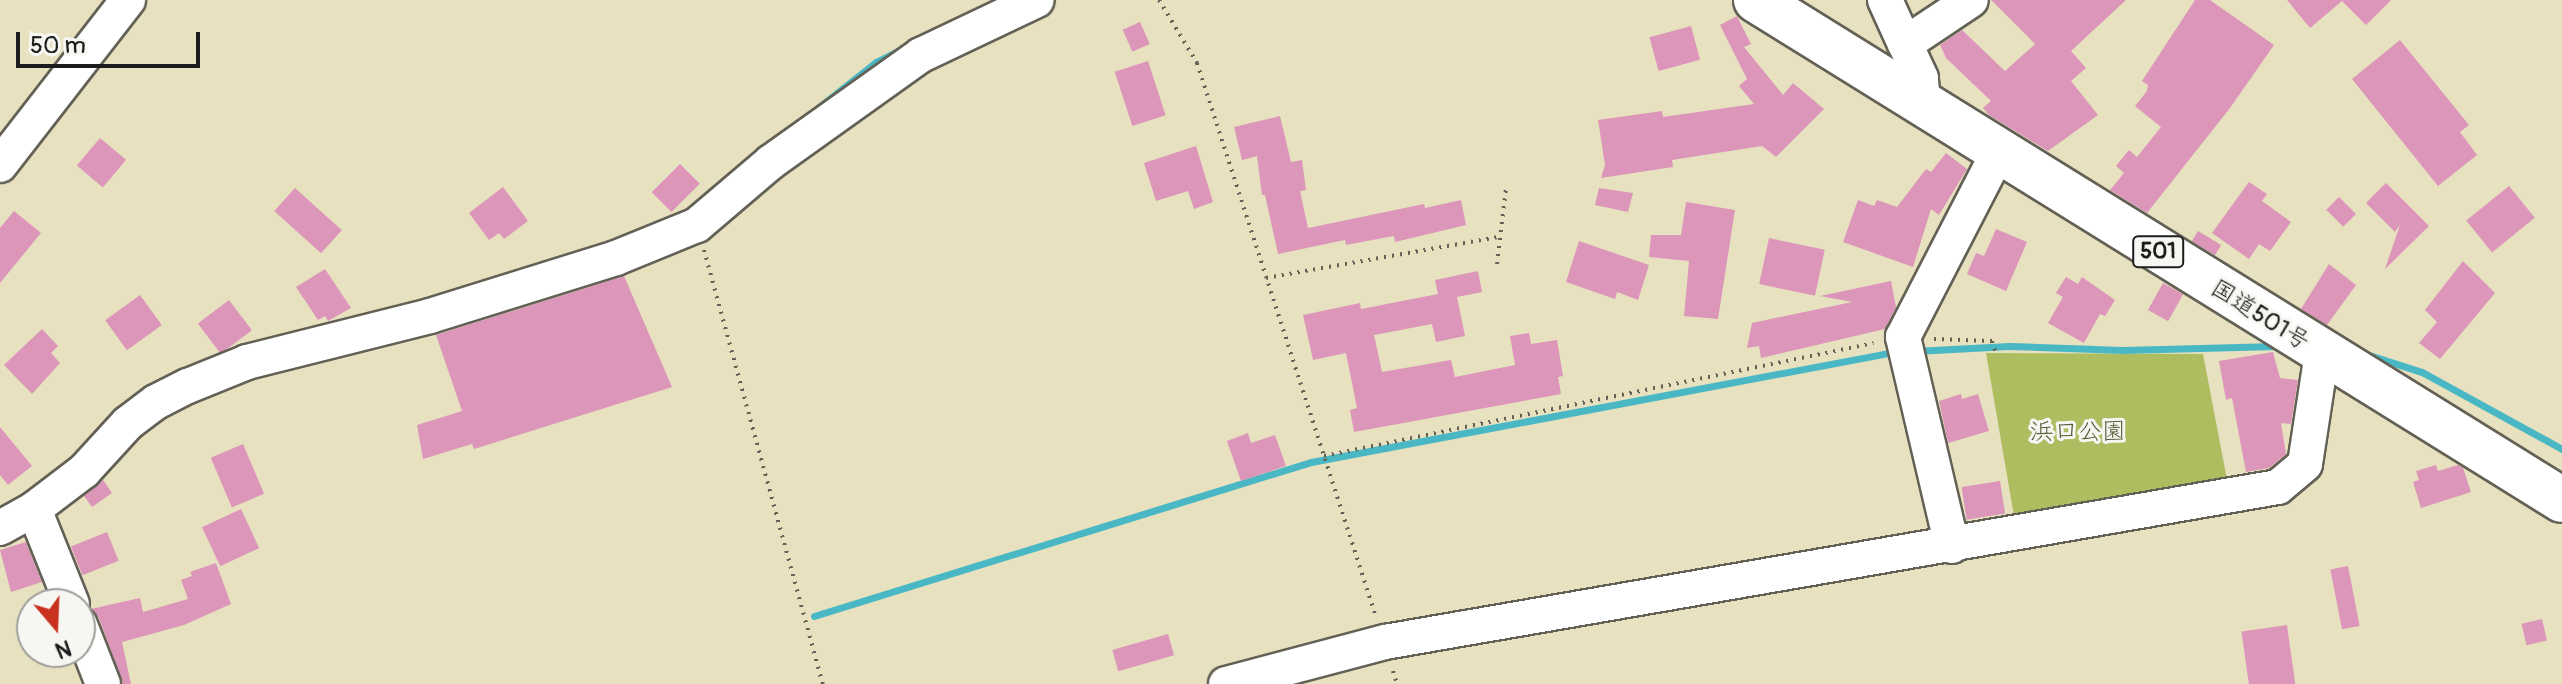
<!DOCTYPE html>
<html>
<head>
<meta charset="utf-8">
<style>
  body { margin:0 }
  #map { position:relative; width:2562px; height:684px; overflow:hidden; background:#e7e1c0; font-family:Pangolin,"Klee One",sans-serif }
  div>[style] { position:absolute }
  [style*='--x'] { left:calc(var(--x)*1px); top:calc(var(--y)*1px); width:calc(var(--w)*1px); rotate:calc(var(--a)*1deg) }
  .green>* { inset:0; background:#adbd60 }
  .stream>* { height:7px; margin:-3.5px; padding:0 3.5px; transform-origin:3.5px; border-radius:3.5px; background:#4ab8c4 }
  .building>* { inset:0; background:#dc96b9; transform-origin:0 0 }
  .path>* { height:4px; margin-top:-2px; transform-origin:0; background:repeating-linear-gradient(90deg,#636155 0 2px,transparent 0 8px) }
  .roads { filter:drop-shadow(2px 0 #636155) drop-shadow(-2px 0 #636155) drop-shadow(0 2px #636155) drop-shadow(0 -2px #636155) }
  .minor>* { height:34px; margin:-17px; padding:0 17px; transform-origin:17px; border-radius:17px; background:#fff }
  .highway>* { height:44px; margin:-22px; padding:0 22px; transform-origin:22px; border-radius:22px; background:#fff }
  span { translate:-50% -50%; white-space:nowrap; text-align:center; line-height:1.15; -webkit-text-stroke:6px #f6f6f2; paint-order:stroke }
  .shield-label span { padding:2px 6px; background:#f6f6f2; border:2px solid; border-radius:6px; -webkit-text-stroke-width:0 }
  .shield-label { font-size:22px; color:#1c1c1c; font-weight:700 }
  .street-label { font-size:24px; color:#1c1c1c }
  .park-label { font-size:24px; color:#565c37 }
  .north { position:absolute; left:16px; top:588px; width:80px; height:80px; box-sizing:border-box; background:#f6f6f2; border:2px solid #9f9f9c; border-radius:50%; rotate:161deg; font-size:22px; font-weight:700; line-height:32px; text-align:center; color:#1c1c1c }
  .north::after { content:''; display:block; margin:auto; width:28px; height:36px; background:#c8321e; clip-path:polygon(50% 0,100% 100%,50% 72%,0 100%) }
  .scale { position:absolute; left:16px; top:32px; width:184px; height:36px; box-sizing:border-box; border:4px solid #1c1c1c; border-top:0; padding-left:10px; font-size:24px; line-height:28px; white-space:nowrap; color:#1c1c1c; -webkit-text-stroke:6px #f6f6f2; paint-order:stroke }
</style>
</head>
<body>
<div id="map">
  <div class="green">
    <i style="clip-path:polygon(1986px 353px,2203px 354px,2228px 485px,2015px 522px)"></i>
  </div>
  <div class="stream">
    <i style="--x:819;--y:107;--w:73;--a:-38.3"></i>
    <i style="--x:876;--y:62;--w:31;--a:-27"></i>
    <i style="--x:1915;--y:351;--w:94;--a:-3"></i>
    <i style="--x:2009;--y:346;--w:114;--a:2"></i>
    <i style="--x:2123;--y:350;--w:154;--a:-1.5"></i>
    <i style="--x:2363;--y:353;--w:62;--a:17.9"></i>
    <i style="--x:2422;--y:372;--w:160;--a:28.8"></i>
    <i style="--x:814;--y:616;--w:520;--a:-17.22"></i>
    <i style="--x:1311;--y:462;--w:598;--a:-10.69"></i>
  </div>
  <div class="building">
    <i style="clip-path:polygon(1991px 0,2126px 0,2071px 51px,2086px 68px,2071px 81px,2098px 115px,2048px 151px,1989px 115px,1983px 108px,1991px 101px,1946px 58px,1940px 45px,1962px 30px,2005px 71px,2035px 44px)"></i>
    <i style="clip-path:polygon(2195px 0,2210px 0,2274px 45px,2230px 108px,2147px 213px,2110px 190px,2124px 173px,2116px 166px,2129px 150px,2137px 157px,2161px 127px,2135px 106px,2147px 91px,2148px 85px,2142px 81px)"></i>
    <i style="clip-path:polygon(2287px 0,2391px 0,2366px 25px,2342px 1px,2310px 28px)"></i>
    <i style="clip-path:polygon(1737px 16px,1751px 44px,1744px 47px,1783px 95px,1793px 83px,1824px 109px,1776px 157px,1762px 146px,1672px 160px,1673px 167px,1601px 178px,1605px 165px,1598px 120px,1662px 111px,1663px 117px,1754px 104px,1739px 86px,1747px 79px,1720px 25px)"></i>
    <i style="left:1140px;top:22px;width:24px;height:19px;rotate:66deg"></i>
    <i style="left:1691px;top:26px;width:35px;height:43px;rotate:75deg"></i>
    <i style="clip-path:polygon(2400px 40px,2469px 125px,2460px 132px,2477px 155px,2438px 186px,2352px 79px)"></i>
    <i style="left:1148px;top:61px;width:57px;height:35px;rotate:72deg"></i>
    <i style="clip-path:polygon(1280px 116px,1291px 162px,1302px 160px,1306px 190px,1300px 191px,1308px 228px,1424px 204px,1425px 208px,1461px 200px,1466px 225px,1395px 242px,1394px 236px,1346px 245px,1345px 240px,1278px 254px,1265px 195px,1262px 195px,1257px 156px,1242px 160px,1234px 127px)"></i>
    <i style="left:100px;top:138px;width:34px;height:36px;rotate:40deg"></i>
    <i style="clip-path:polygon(1196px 146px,1213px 202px,1194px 209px,1188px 191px,1156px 201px,1144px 163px)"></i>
    <i style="clip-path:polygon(1946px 153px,1967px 169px,1939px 215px,1931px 209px,1913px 267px,1843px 242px,1858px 200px,1874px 206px,1877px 200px,1897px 207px,1926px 169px,1931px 172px)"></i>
    <i style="left:680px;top:164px;width:28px;height:40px;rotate:45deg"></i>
    <i style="clip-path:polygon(2249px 182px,2267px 194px,2262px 201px,2291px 222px,2270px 251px,2259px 244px,2249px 259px,2212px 233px)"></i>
    <i style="clip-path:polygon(2386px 183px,2429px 226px,2385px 269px,2400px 225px,2395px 232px,2366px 203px)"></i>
    <i style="left:2509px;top:186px;width:41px;height:55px;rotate:51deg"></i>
    <i style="clip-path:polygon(503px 187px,528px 221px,504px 239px,499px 233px,489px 240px,469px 213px)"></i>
    <i style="left:295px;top:188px;width:63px;height:31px;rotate:42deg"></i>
    <i style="clip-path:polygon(1599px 188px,1633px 193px,1628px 212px,1595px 205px)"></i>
    <i style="left:2339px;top:197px;width:24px;height:18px;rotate:45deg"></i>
    <i style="clip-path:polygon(1686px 202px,1735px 210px,1718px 319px,1684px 316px,1689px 261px,1649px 257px,1651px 235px,1681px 235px)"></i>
    <i style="clip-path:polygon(14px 211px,41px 233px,0 283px,0 228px)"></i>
    <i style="clip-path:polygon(1996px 229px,2027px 242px,2006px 291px,1967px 274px,1976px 253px,1984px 256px)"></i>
    <i style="left:2198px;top:231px;width:27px;height:12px;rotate:31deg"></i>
    <i style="left:1769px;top:238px;width:57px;height:47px;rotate:12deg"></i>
    <i style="clip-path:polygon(1579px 241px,1649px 265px,1638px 300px,1617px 292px,1615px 299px,1566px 282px)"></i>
    <i style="clip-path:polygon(2463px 261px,2495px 293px,2440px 359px,2419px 343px,2437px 322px,2425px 310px)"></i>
    <i style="clip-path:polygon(2329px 264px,2356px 285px,2327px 325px,2301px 309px)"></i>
    <i style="clip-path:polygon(325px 269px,351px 308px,328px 321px,325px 316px,318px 320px,296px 287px)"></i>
    <i style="clip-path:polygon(1478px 271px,1482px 292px,1457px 297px,1465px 336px,1436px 342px,1432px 324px,1374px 335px,1382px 372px,1451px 360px,1455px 377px,1515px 365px,1510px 336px,1529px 333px,1531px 344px,1557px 340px,1563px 376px,1558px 377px,1561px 394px,1354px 432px,1350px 410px,1357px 408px,1346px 353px,1313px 360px,1303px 315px,1360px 303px,1361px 309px,1438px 294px,1435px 280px)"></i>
    <i style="clip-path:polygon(624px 276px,672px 387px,474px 449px,472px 444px,423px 459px,417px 425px,462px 411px,436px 335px)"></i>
    <i style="clip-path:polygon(2066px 277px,2078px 284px,2082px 277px,2115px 300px,2105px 316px,2100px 314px,2084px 343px,2048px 323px,2063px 297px,2056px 293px)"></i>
    <i style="clip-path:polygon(1891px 281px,1896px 307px,1885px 329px,1761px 358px,1759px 346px,1747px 348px,1752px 323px,1852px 302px,1820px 296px)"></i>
    <i style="left:2163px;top:283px;width:23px;height:31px;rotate:29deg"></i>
    <i style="left:140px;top:295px;width:37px;height:43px;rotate:54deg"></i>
    <i style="left:229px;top:300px;width:38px;height:39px;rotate:53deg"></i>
    <i style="clip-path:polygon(42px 329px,58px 346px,51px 353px,60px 363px,32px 394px,4px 365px)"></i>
    <i style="clip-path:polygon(2273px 352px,2280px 378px,2298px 380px,2291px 424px,2281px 423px,2286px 454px,2269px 468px,2246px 472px,2232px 398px,2226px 400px,2219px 361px)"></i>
    <i style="clip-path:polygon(1961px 394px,1962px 399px,1978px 394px,1989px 431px,1948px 443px,1939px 401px)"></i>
    <i style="clip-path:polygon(0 427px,32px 466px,8px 485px,0 475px)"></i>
    <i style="clip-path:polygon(1248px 433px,1251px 443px,1275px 435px,1286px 466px,1241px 481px,1227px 441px)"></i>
    <i style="left:243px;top:444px;width:54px;height:35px;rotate:67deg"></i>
    <i style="clip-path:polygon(2436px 465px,2438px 471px,2458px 465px,2463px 468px,2471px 492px,2421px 508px,2413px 482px,2419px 480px,2416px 471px)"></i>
    <i style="clip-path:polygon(103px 480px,112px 493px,92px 507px,84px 496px)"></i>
    <i style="left:2000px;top:481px;width:33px;height:39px;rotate:81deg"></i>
    <i style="left:241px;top:509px;width:43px;height:43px;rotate:65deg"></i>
    <i style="left:107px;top:532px;width:31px;height:39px;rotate:68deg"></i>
    <i style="clip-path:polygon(26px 542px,42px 582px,11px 592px,0 550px)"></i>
    <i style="clip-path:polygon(216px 563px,231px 604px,184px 625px,122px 642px,131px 684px,123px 684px,99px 618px,91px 609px,140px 598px,143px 612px,188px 599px,181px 580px,192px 576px,190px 572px)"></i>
    <i style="left:2348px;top:566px;width:61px;height:18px;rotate:79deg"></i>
    <i style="left:2542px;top:619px;width:22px;height:21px;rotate:77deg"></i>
    <i style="left:2287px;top:625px;width:60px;height:46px;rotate:82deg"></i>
    <i style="left:1168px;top:634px;width:22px;height:58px;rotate:74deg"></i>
  </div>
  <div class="path">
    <i style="--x:1159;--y:0;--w:74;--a:58.9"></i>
    <i style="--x:1197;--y:63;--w:582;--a:72.09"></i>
    <i style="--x:704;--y:250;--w:450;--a:74.7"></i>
    <i style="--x:1497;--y:264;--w:76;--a:-83.2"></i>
    <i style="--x:1266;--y:278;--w:236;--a:-10"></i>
    <i style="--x:1934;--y:339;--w:58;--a:2"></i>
    <i style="--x:1992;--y:341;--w:13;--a:72"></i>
    <i style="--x:1324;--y:456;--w:561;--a:-11.61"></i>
    <i style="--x:1393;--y:671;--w:14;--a:73"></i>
  </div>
  <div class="roads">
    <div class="minor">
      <i style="--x:1885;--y:0;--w:48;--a:65.6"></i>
      <i style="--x:1923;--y:103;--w:25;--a:-95"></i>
      <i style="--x:1921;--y:78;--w:38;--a:-115"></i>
      <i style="--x:1905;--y:44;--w:79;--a:-33.7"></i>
      <i style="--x:0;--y:165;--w:209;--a:-52.2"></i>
      <i style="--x:34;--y:509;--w:102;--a:68.2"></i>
      <i style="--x:0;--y:528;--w:39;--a:-29"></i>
      <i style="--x:34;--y:509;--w:63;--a:-37.2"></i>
      <i style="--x:84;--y:471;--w:65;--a:-47.5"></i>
      <i style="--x:128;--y:423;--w:35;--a:-37"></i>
      <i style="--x:156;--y:402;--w:36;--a:-27"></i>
      <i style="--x:188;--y:386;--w:64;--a:-22.1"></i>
      <i style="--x:247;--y:362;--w:189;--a:-14.1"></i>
      <i style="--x:430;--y:316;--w:195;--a:-17.3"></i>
      <i style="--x:616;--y:258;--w:87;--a:-22.2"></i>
      <i style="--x:697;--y:225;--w:97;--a:-40.4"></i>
      <i style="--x:771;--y:162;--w:184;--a:-35.5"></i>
      <i style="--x:921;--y:55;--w:128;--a:-25.4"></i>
      <i style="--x:1952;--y:546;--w:215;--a:-103.2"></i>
      <i style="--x:1903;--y:337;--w:207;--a:-62.7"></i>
      <i style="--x:80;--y:625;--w:63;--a:68.7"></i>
      <i style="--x:1226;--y:684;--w:164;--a:-14.8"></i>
      <i style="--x:1385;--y:642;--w:906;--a:-9.85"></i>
      <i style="--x:2278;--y:487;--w:35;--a:-40"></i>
      <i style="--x:2305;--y:464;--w:112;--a:-81.3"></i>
    </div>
    <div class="highway">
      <i style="--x:1756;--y:0;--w:948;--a:31.81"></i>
    </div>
  </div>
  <div class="shield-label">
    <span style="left:2158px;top:252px">501</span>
  </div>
  <div class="street-label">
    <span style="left:2260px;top:315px;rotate:32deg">国道501号</span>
  </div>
  <div class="park-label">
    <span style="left:2078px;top:432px">浜口公園</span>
  </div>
  <div class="north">N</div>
  <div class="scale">50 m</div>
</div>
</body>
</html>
